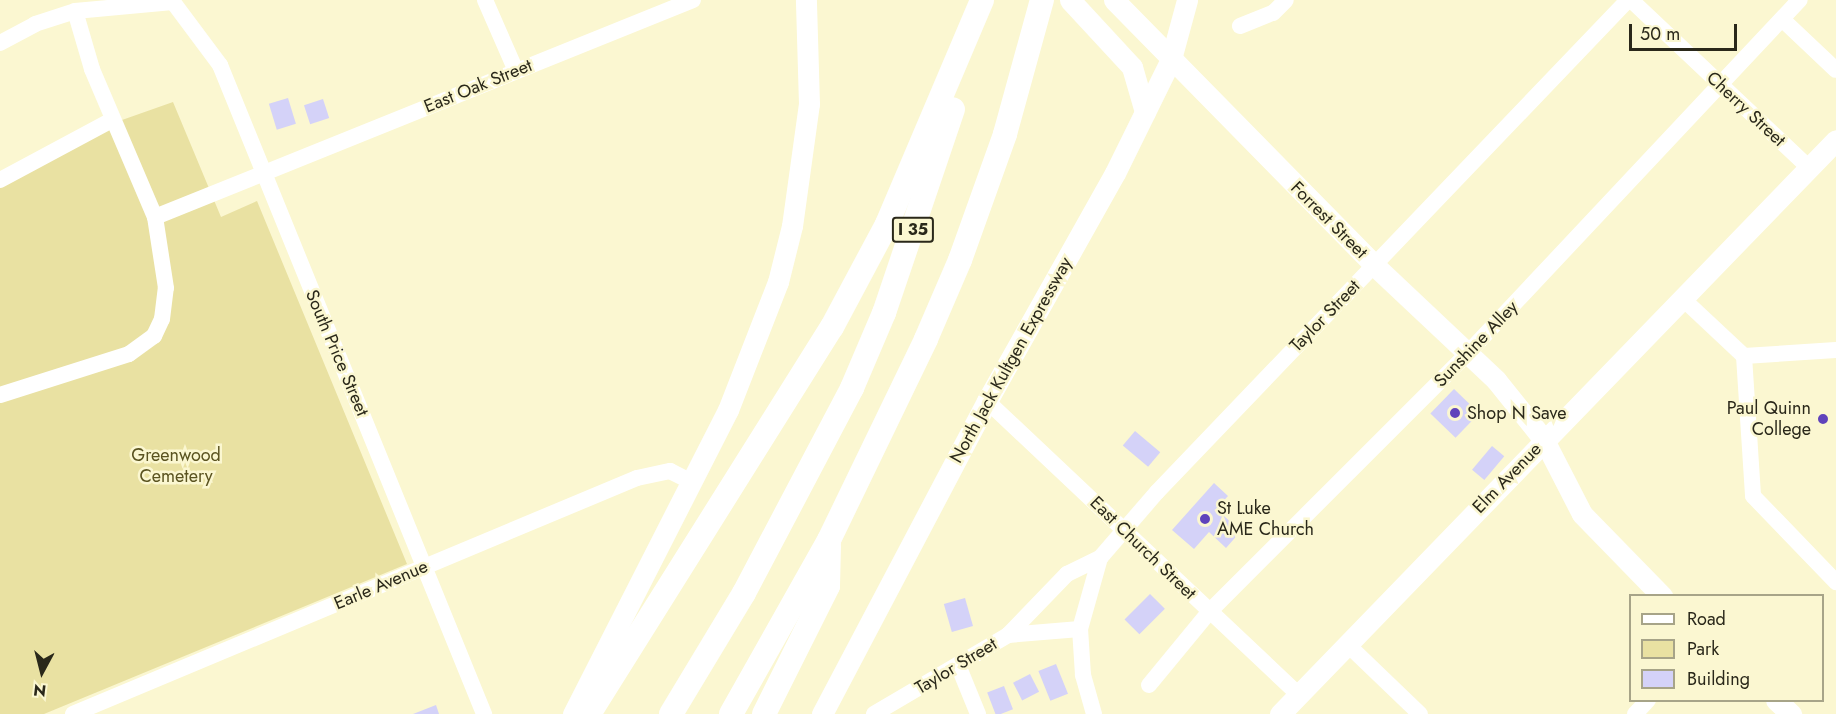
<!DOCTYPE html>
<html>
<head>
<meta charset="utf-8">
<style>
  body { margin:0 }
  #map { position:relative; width:1836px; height:714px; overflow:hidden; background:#fbf7d1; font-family:Jost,sans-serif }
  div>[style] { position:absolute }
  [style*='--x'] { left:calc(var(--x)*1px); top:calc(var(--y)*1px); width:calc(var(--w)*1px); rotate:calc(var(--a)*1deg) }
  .green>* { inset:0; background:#e9e1a2 }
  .building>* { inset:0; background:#d4d2f8; transform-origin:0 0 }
  .minor>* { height:16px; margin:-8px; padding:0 8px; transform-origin:8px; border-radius:8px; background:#fff }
  .major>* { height:21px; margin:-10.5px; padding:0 10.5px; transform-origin:10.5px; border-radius:10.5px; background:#fff }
  .highway>* { height:24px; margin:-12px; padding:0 12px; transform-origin:12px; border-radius:12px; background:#fff }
  .dots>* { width:16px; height:16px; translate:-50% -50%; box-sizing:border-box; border:3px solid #fbf7d1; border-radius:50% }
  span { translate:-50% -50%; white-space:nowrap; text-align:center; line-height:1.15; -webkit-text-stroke:5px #fbf7d1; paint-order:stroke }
  .shield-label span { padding:2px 4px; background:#fbf7d1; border:2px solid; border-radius:4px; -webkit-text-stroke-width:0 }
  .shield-label { font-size:16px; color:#2a281a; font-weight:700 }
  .street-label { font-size:18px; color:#2a281a }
  .poi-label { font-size:18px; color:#2a281a }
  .right { translate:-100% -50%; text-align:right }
  .left { translate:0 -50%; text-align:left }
  .park-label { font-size:18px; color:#5a5320 }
  .legend { position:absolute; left:1629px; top:594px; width:195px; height:108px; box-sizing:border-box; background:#fbf7d1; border:2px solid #a7a488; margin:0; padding:8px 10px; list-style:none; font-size:18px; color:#2a281a }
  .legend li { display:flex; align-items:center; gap:12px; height:30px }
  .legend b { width:30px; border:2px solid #a7a488 }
  .north { position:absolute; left:12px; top:642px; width:60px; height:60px; -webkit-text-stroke:4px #fbf7d1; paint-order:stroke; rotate:187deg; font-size:16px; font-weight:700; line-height:24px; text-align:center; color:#2a281a }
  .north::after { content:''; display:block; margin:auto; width:21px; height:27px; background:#2a281a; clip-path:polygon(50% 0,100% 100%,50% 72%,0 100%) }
  .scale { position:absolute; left:1629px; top:24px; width:108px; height:27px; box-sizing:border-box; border:3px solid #2a281a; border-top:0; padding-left:8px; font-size:18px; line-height:21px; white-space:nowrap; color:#2a281a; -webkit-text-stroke:4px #fbf7d1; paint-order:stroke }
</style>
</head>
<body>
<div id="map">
  <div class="green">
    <i style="clip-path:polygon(173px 102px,221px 217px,257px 201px,407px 564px,44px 714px,0 714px,0 185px,105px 126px)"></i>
  </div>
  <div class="building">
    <i style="left:288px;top:98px;width:27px;height:20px;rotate:73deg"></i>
    <i style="left:323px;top:99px;width:20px;height:20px;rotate:72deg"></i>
    <i style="left:1454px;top:389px;width:35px;height:34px;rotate:44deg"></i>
    <i style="left:1135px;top:431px;width:33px;height:19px;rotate:40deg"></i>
    <i style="left:1492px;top:446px;width:16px;height:31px;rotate:40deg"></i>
    <i style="clip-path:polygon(1214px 483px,1228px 496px,1216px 509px,1241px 531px,1226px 548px,1209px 532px,1194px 549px,1172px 530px)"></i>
    <i style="left:1150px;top:594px;width:21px;height:36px;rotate:45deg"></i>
    <i style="left:965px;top:598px;width:29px;height:22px;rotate:74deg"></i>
    <i style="left:1056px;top:664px;width:32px;height:19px;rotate:68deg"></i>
    <i style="left:1030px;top:674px;width:20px;height:19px;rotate:63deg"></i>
    <i style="left:1004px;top:686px;width:25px;height:18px;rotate:69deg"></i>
    <i style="clip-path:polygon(436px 705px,439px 714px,413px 714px)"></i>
  </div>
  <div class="minor">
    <i style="--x:485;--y:0;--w:77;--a:66.4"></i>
    <i style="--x:1631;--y:0;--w:245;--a:43.3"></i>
    <i style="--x:173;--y:2;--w:79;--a:53.3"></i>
    <i style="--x:220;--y:65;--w:701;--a:67.86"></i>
    <i style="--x:1782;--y:19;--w:74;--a:43.4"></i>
    <i style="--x:1240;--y:26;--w:35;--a:-22"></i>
    <i style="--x:1273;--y:13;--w:18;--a:-45"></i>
    <i style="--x:0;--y:43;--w:40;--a:-28"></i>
    <i style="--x:35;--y:24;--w:42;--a:-18"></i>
    <i style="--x:75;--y:11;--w:98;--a:-5.2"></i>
    <i style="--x:0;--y:180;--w:127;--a:-28.2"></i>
    <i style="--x:155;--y:217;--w:580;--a:-21.97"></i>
    <i style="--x:1682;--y:298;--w:85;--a:43.1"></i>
    <i style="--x:1744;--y:356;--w:92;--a:-3.7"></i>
    <i style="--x:1744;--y:356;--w:140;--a:86.3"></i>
    <i style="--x:1753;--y:496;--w:120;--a:46"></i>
    <i style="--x:0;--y:395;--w:135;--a:-17.6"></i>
    <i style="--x:129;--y:354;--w:31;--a:-36"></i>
    <i style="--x:154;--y:336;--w:19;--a:-65"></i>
    <i style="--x:162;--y:319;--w:31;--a:-83"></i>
    <i style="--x:166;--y:288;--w:72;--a:-98.8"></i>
    <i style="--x:155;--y:217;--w:161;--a:-113.1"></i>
    <i style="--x:92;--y:69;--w:60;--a:-106.3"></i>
    <i style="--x:987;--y:401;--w:429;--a:43.3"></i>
    <i style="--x:1008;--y:635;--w:85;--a:-46"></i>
    <i style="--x:1067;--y:574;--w:37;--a:-26"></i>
    <i style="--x:1347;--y:644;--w:101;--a:43.8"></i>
    <i style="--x:958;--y:665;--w:53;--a:67.8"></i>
    <i style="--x:1149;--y:685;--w:96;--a:-50.5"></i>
    <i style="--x:1210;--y:611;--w:363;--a:-45"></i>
    <i style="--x:1467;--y:354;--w:486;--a:-46.8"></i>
    <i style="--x:73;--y:714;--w:611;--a:-22.71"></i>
    <i style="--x:637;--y:478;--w:34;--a:-12"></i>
    <i style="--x:670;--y:471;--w:22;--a:27"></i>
    <i style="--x:874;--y:714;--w:156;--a:-30.5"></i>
    <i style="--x:1008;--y:635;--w:72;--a:-4.8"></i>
    <i style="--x:1094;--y:714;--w:41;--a:-105.8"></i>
    <i style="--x:1083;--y:675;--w:46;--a:-93.7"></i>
    <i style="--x:1080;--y:629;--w:74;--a:-74.3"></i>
    <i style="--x:1100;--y:558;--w:87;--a:-49.2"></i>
    <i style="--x:1157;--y:492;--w:681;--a:-46.25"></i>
    <i style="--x:1635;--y:714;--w:19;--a:-47"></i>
  </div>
  <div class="major">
    <i style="--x:1070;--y:0;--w:91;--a:47.2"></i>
    <i style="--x:1132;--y:67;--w:47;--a:73.9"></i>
    <i style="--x:1114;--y:0;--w:371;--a:45.5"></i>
    <i style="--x:1374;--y:265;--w:168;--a:43.3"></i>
    <i style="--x:1496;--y:380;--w:77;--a:51.3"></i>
    <i style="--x:1544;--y:440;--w:83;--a:62.8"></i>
    <i style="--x:1582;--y:514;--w:115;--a:45.7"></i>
    <i style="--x:1776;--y:700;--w:21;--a:43"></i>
    <i style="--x:573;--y:714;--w:341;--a:-63"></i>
    <i style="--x:728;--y:410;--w:137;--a:-68.7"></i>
    <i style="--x:778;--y:282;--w:58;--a:-76"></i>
    <i style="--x:792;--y:226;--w:123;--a:-82.1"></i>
    <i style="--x:809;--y:104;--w:104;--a:-91.7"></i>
    <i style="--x:822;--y:714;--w:354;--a:-62.2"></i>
    <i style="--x:987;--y:401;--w:261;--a:-60.7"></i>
    <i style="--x:1115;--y:173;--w:127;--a:-63.8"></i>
    <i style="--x:1171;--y:59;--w:61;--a:-74.8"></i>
    <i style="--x:1280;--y:714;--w:799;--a:-45.91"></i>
  </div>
  <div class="highway">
    <i style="--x:589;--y:714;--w:457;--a:-57.9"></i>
    <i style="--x:832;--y:327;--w:117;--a:-61.9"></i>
    <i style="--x:887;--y:224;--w:243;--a:-67"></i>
    <i style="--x:671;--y:714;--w:141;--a:-58.9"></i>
    <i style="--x:744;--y:593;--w:232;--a:-62.2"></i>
    <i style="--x:852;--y:388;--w:82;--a:-66.9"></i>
    <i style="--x:884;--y:313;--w:215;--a:-71.3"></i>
    <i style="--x:731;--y:714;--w:200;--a:-60.6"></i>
    <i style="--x:829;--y:540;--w:223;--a:-64.2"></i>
    <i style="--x:926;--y:339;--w:86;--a:-66.7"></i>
    <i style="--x:960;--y:260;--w:134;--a:-70.3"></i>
    <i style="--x:1005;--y:134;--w:139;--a:-74.6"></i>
    <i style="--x:764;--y:714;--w:143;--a:-63.4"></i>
    <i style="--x:828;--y:586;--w:40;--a:-88.6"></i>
  </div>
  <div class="dots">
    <i style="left:1455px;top:413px;background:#5f43bb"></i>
    <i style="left:1823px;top:419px;background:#5f43bb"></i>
    <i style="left:1205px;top:519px;background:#5f43bb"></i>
  </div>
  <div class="shield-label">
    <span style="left:913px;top:230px">I 35</span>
  </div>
  <div class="street-label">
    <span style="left:478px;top:86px;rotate:-22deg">East Oak Street</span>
    <span style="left:1746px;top:109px;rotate:43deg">Cherry Street</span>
    <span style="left:1329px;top:220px;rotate:45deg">Forrest Street</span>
    <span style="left:1325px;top:316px;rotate:-46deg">Taylor Street</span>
    <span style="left:1476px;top:344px;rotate:-46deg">Sunshine Alley</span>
    <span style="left:337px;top:353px;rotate:67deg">South Price Street</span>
    <span style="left:1011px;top:360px;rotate:-61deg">North Jack Kultgen Expressway</span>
    <span style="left:1507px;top:478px;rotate:-46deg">Elm Avenue</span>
    <span style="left:1143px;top:548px;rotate:44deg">East Church Street</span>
    <span style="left:381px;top:585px;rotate:-23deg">Earle Avenue</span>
    <span style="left:956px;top:666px;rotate:-31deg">Taylor Street</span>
  </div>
  <div class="poi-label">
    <span class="right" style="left:1811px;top:419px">Paul Quinn<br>College</span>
    <span class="left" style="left:1467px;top:413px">Shop N Save</span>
    <span class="left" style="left:1217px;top:519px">St Luke<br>AME Church</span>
  </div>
  <div class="park-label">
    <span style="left:176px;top:466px">Greenwood<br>Cemetery</span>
  </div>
  <ul class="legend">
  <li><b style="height:8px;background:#fff"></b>Road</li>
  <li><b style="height:16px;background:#e9e1a2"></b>Park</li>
  <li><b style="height:16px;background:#d4d2f8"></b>Building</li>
  </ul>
  <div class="north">N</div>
  <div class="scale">50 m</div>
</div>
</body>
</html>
